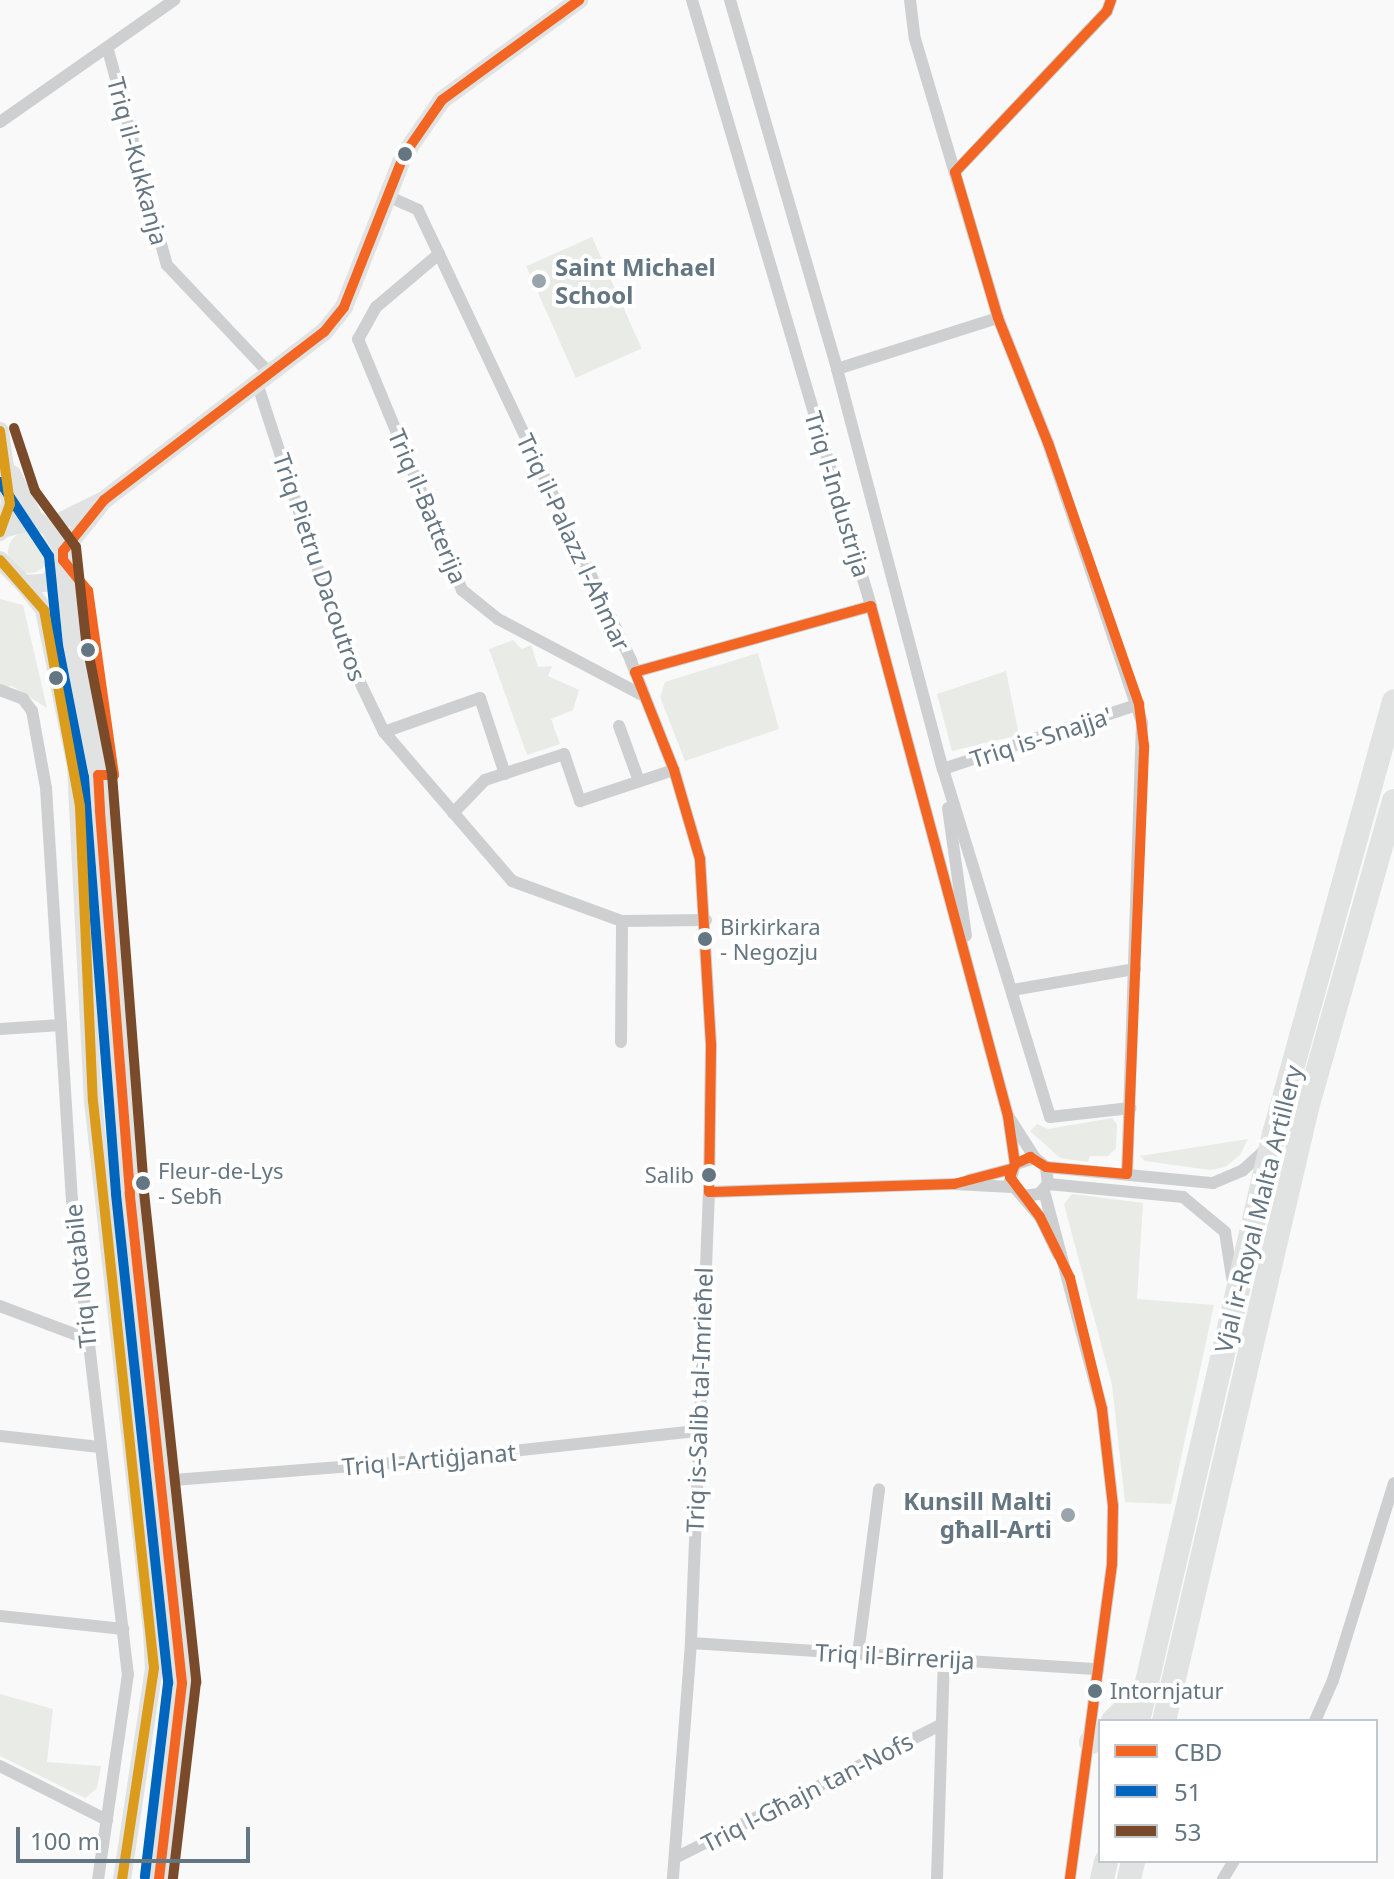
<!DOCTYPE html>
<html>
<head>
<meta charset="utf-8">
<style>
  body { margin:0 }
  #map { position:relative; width:1394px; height:1879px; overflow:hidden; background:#f9f9f9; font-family:"Noto Sans",sans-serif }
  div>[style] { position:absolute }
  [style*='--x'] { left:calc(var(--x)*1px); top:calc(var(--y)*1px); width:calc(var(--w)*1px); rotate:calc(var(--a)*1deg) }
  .green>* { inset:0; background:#e8ebe6; transform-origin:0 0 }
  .round { border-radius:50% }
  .street>* { height:12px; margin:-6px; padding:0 6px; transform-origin:6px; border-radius:6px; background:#cecfd0 }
  .secondary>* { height:18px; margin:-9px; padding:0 9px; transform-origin:9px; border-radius:9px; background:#e1e2e2 }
  .highway>* { height:24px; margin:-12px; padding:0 12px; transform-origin:12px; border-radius:12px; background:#e1e2e2 }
  .bus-1>* { height:10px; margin:-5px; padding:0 5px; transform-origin:5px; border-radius:5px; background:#f26522 }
  .bus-2>* { height:10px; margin:-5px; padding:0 5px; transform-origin:5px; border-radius:5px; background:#0065bd }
  .bus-3>* { height:10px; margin:-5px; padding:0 5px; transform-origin:5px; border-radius:5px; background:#7a4b2a }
  .bus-4>* { height:10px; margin:-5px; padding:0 5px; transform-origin:5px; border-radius:5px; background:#da9c1a }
  .dots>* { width:22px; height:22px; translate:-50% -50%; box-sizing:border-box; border:4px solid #fff; border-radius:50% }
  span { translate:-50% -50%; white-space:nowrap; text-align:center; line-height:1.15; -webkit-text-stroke:8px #fff; paint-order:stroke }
  .bus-label { font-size:22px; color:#657683 }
  .left { translate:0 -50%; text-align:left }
  .right { translate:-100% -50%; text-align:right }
  .street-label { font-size:24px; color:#657683 }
  .poi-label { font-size:24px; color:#657683; font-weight:700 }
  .legend { position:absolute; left:1098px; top:1719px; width:280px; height:144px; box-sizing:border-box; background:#fff; border:2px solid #c1c8cd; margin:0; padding:10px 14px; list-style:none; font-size:24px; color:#657683 }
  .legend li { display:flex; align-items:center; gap:16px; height:40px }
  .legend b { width:40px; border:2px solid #c1c8cd }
  .scale { position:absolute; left:16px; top:1827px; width:234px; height:36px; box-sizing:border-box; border:4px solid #657683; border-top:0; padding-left:10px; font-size:24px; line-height:28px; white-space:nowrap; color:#657683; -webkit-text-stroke:6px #fff; paint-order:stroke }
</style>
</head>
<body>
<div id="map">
  <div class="green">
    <i style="left:592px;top:237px;width:122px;height:72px;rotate:66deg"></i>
    <i class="round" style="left:8px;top:531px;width:42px;height:42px"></i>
    <i style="clip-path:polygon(0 599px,23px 605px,47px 708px,12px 686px,0 688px)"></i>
    <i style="clip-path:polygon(513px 640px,522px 649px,531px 645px,538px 667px,552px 666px,548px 676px,579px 690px,573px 710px,551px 719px,560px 744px,527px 755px,489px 649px)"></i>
    <i style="clip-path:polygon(758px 653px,779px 729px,685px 761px,660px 697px,665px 682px)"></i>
    <i style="clip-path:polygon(1006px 671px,1019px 735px,952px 751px,937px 694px)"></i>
    <i style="clip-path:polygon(1112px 1118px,1117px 1124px,1116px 1148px,1108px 1156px,1090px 1156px,1088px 1162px,1060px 1158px,1030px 1131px,1037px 1124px,1048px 1129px)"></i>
    <i style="clip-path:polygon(1248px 1139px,1240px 1155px,1225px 1167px,1210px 1170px,1145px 1161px,1140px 1156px)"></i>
    <i style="clip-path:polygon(1072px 1194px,1143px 1203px,1137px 1299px,1214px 1305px,1171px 1504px,1125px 1502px,1112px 1385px,1064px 1204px)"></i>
    <i style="clip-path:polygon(0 1694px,53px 1709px,47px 1762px,101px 1766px,97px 1788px,85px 1798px,0 1756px)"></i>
  </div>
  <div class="street">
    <i style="--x:692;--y:0;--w:632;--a:73.54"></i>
    <i style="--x:871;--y:606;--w:528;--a:74.96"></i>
    <i style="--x:1008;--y:1116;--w:49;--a:81.7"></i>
    <i style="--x:730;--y:0;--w:384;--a:73.8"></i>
    <i style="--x:837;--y:369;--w:414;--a:75.2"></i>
    <i style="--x:943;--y:769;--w:364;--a:72.9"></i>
    <i style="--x:1050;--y:1117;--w:81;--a:-6.4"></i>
    <i style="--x:910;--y:0;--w:39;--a:83"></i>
    <i style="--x:915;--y:39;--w:291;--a:73.4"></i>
    <i style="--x:998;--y:318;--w:135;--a:68.2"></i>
    <i style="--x:1048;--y:443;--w:295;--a:71.4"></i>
    <i style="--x:1142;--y:723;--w:451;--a:91.9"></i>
    <i style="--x:108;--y:50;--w:223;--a:74.7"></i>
    <i style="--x:167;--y:265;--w:151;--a:46.6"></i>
    <i style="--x:0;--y:122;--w:213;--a:-35"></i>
    <i style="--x:955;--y:172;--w:221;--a:-46.6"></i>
    <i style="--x:1107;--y:11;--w:12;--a:-70"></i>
    <i style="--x:385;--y:195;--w:36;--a:24"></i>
    <i style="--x:418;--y:210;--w:49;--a:64.5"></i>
    <i style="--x:439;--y:254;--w:450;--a:64.7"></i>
    <i style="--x:631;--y:661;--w:117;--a:68.5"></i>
    <i style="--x:674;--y:770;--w:93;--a:73.7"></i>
    <i style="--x:700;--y:859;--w:186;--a:86.6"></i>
    <i style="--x:711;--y:1045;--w:147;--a:90.8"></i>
    <i style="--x:709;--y:1192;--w:451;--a:92.3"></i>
    <i style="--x:691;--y:1643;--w:237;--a:94.4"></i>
    <i style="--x:439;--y:254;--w:82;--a:139.9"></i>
    <i style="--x:376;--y:307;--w:37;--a:119"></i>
    <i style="--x:358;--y:339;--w:272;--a:67.5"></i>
    <i style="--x:462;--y:590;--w:46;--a:38.9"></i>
    <i style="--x:498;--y:619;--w:165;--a:27.8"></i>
    <i style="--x:837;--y:369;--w:169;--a:-17.6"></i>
    <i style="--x:258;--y:386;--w:277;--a:71.9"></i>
    <i style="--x:344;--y:649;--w:92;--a:64.3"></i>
    <i style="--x:384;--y:732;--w:196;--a:49.3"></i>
    <i style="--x:512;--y:881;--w:117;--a:20"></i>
    <i style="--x:622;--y:921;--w:84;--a:-0.7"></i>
    <i style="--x:635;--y:672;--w:245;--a:-15.6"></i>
    <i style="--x:0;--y:690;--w:25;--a:21"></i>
    <i style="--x:23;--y:699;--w:15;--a:53"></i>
    <i style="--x:32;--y:711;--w:78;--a:79.7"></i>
    <i style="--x:46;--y:788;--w:412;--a:86.4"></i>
    <i style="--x:72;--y:1199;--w:478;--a:83.3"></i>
    <i style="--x:128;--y:1674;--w:207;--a:98.3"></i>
    <i style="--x:619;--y:726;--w:59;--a:70"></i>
    <i style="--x:384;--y:732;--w:102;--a:-19.5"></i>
    <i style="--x:480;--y:698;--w:80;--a:71.8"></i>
    <i style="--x:943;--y:769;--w:206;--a:-18.3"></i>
    <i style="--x:948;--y:808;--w:129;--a:82"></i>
    <i style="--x:453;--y:813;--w:46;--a:-45.9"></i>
    <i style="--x:485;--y:780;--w:83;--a:-18.2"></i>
    <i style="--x:564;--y:754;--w:50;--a:71.2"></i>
    <i style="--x:580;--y:801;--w:99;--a:-18.3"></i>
    <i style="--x:1012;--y:990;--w:125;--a:-9.7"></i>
    <i style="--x:0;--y:1029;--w:61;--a:-3.8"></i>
    <i style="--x:621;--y:1042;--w:121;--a:-89.5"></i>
    <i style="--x:1010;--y:1119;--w:46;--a:57.3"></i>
    <i style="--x:1046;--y:1167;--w:168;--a:5.5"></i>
    <i style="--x:1213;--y:1183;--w:33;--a:-23"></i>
    <i style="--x:1243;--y:1170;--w:28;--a:-42"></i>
    <i style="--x:969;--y:1180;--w:43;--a:-14.7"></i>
    <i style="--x:1048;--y:1184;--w:136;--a:5.5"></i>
    <i style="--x:1183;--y:1197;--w:55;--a:39.8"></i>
    <i style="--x:1225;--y:1232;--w:46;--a:81.2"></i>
    <i style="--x:1044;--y:1191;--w:226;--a:75.1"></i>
    <i style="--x:1102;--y:1409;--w:98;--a:83.5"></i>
    <i style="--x:1113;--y:1506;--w:58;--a:91"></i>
    <i style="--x:1112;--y:1564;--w:318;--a:97.6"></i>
    <i style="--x:709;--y:1192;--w:245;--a:-1.9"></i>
    <i style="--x:954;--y:1184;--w:58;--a:3"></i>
    <i style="--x:1023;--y:1196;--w:16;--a:-7"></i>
    <i style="--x:1039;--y:1194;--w:13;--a:-48"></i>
    <i style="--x:1048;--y:1184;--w:17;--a:-97"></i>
    <i style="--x:1046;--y:1167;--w:14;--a:-141"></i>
    <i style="--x:1035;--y:1158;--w:21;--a:163"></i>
    <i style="--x:1015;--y:1164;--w:19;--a:106"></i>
    <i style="--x:1010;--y:1182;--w:46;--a:49.4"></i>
    <i style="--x:1040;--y:1217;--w:41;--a:64.1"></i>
    <i style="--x:0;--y:1306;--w:91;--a:20.6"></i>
    <i style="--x:0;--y:1436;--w:100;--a:6.3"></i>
    <i style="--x:161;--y:1481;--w:269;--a:-4.5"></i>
    <i style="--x:429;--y:1460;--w:269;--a:-6.2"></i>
    <i style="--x:0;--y:1616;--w:124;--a:6"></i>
    <i style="--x:691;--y:1643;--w:408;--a:3.7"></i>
    <i style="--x:858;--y:1654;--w:166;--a:-82.7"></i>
    <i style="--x:1315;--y:1721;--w:45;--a:-66.3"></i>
    <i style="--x:1333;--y:1680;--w:206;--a:-72.8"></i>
    <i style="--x:0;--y:1766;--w:120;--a:26.8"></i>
    <i style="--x:675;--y:1858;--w:295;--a:-26.6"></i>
    <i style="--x:937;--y:1879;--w:221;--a:-88.2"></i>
    <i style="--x:1223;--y:1879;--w:21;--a:-59"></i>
  </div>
  <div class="secondary">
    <i style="--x:0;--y:431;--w:74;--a:82.2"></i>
    <i style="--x:10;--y:504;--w:30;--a:110"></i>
    <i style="--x:12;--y:474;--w:51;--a:63.4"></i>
    <i style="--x:49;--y:527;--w:61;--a:-26.1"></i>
    <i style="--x:104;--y:500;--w:277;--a:-37.4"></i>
    <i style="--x:324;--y:332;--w:32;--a:-51"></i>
    <i style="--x:344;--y:307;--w:163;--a:-68.5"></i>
    <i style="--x:404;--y:155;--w:67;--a:-55.4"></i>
    <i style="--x:442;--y:100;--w:170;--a:-36.1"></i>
    <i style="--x:2;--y:529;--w:34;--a:-15"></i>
    <i style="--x:35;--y:520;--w:16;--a:27"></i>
    <i style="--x:49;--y:527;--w:28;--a:60"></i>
    <i style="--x:63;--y:551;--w:91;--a:84.4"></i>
    <i style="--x:72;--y:642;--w:136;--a:78.9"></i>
    <i style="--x:98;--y:775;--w:419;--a:85.6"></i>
    <i style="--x:130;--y:1193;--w:493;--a:83.9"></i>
    <i style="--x:182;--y:1683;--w:197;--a:96.7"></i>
    <i style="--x:63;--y:551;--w:59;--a:-51.2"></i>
    <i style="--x:0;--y:560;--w:34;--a:45"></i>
    <i style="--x:24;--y:584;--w:22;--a:-3"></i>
    <i style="--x:46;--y:583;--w:22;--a:-43"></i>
    <i style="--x:24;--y:584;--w:33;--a:52"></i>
    <i style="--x:44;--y:610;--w:160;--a:78.5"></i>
    <i style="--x:76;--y:767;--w:334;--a:87.1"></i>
    <i style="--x:93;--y:1101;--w:534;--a:83.66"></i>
    <i style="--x:152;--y:1632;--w:36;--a:87"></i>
    <i style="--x:154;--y:1668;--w:213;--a:98.6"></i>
  </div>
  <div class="highway">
    <i style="--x:1113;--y:1721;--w:45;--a:-45"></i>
    <i style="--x:1138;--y:1721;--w:603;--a:-76.96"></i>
    <i style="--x:1274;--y:1134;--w:449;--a:-74.5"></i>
    <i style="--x:1164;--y:1721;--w:629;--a:-76.87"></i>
    <i style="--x:1307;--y:1108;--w:319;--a:-74.2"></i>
    <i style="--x:1091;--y:1742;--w:13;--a:-45"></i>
    <i style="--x:1102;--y:1879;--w:18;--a:-77"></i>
    <i style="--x:1129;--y:1879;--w:18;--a:-77"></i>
  </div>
  <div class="bus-1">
    <i style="--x:1011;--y:1169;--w:59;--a:165.3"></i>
    <i style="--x:954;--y:1184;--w:245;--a:178.1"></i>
    <i style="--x:709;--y:1192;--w:147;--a:-89.2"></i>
    <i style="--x:711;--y:1045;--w:186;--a:-93.4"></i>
    <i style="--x:700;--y:859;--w:93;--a:-106.3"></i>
    <i style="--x:674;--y:770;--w:105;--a:-111.7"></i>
    <i style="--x:635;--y:672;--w:245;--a:-15.6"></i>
    <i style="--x:871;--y:606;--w:528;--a:74.96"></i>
    <i style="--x:1008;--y:1116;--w:49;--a:81.7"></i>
    <i style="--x:159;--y:1879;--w:197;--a:-83.3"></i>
    <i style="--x:182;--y:1683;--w:493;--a:-96.1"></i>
    <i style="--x:130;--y:1193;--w:384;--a:-94.5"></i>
    <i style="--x:100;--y:810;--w:35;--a:-93"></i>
    <i style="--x:98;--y:775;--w:16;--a:0"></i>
    <i style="--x:114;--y:775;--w:186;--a:-98"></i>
    <i style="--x:88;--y:591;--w:40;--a:-129"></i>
    <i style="--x:63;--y:560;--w:9;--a:-90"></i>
    <i style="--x:63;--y:551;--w:65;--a:-51.2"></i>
    <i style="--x:104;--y:500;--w:277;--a:-37.4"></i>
    <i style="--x:324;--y:332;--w:32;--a:-51"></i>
    <i style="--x:344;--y:307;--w:163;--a:-68.5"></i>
    <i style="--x:404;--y:155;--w:67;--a:-55.4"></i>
    <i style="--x:442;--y:100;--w:170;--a:-36.1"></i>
    <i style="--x:1070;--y:1879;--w:318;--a:-82.4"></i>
    <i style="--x:1112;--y:1564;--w:58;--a:-89"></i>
    <i style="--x:1113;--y:1506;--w:98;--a:-96.5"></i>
    <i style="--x:1102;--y:1409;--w:135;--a:-103.7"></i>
    <i style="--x:1070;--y:1278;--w:68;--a:-116.2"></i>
    <i style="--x:1040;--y:1217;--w:50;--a:-126.9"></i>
    <i style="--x:1010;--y:1177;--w:14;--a:-69"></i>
    <i style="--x:1015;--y:1164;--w:17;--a:-25"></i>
    <i style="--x:1030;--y:1157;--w:19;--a:32"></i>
    <i style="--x:1046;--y:1167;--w:81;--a:4.9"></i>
    <i style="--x:1127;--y:1174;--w:429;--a:-87.7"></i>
    <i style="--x:1144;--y:745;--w:41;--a:-97"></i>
    <i style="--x:1139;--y:704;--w:276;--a:-109.2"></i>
    <i style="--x:1048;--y:443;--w:135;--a:-111.8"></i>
    <i style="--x:998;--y:318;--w:152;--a:-106.4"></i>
    <i style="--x:955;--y:172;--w:221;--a:-46.6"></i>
    <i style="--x:1107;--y:11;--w:12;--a:-70"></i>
  </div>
  <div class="bus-2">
    <i style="--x:0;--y:482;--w:89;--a:56.5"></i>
    <i style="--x:49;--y:556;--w:89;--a:84.2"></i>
    <i style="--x:58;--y:645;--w:135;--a:78.9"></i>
    <i style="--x:84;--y:777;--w:418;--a:85.6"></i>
    <i style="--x:116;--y:1194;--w:492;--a:83.9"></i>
    <i style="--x:168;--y:1683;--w:195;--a:96.8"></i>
  </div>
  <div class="bus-3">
    <i style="--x:14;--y:428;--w:66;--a:71.6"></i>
    <i style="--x:35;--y:491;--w:69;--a:53.8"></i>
    <i style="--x:76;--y:547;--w:94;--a:83.9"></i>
    <i style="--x:86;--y:640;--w:136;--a:79"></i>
    <i style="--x:112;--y:774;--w:419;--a:85.6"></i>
    <i style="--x:144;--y:1192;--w:493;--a:83.9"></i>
    <i style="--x:196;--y:1682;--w:198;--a:96.7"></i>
  </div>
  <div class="bus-4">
    <i style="--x:0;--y:431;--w:74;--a:82.2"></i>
    <i style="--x:10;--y:504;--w:30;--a:110"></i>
    <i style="--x:0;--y:560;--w:67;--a:48.7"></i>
    <i style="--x:44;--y:610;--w:200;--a:79.6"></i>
    <i style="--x:80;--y:807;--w:294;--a:87.5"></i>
    <i style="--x:93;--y:1101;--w:570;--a:83.86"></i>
    <i style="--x:154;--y:1668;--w:213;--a:98.6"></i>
  </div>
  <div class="dots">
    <i style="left:405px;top:154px;background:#657683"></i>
    <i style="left:539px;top:281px;background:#99a4ac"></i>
    <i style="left:88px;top:650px;background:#657683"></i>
    <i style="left:56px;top:678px;background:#657683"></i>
    <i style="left:705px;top:939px;background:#657683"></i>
    <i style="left:709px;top:1175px;background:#657683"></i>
    <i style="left:143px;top:1183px;background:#657683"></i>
    <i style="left:1068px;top:1515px;background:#99a4ac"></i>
    <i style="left:1095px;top:1691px;background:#657683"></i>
  </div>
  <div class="bus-label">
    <span class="left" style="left:720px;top:939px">Birkirkara<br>- Negozju</span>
    <span class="left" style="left:158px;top:1183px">Fleur-de-Lys<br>- Sebħ</span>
    <span class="right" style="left:694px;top:1175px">Salib</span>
    <span class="left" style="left:1110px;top:1691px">Intornjatur</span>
  </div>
  <div class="street-label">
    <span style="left:138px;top:161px;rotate:75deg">Triq il-Kukkanja</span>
    <span style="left:838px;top:494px;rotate:73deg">Triq l-Industrija</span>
    <span style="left:428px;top:506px;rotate:67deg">Triq il-Batterija</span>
    <span style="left:574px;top:542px;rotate:65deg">Triq il-Palazz l-Aħmar</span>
    <span style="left:320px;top:567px;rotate:71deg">Triq Pietru Dacoutros</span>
    <span style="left:1041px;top:737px;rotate:-18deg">Triq is-Snajja'</span>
    <span style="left:1258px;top:1209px;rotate:-76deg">Vjal ir-Royal Malta Artillery</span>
    <span style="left:80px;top:1276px;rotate:-96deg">Triq Notabile</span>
    <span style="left:699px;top:1400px;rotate:-88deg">Triq is-Salib tal-Imrieħel</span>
    <span style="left:429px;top:1459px;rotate:-5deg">Triq l-Artiġjanat</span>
    <span style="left:895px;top:1656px;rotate:3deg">Triq il-Birrerija</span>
    <span style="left:807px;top:1792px;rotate:-27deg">Triq l-Għajn tan-Nofs</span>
  </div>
  <div class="poi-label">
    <span class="left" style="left:555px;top:281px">Saint Michael<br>School</span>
    <span class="right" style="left:1052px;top:1515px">Kunsill Malti<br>għall-Arti</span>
  </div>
  <ul class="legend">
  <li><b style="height:10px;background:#f26522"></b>CBD</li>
  <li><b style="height:10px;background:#0065bd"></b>51</li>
  <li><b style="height:10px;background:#7a4b2a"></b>53</li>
  </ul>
  <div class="scale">100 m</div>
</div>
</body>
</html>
